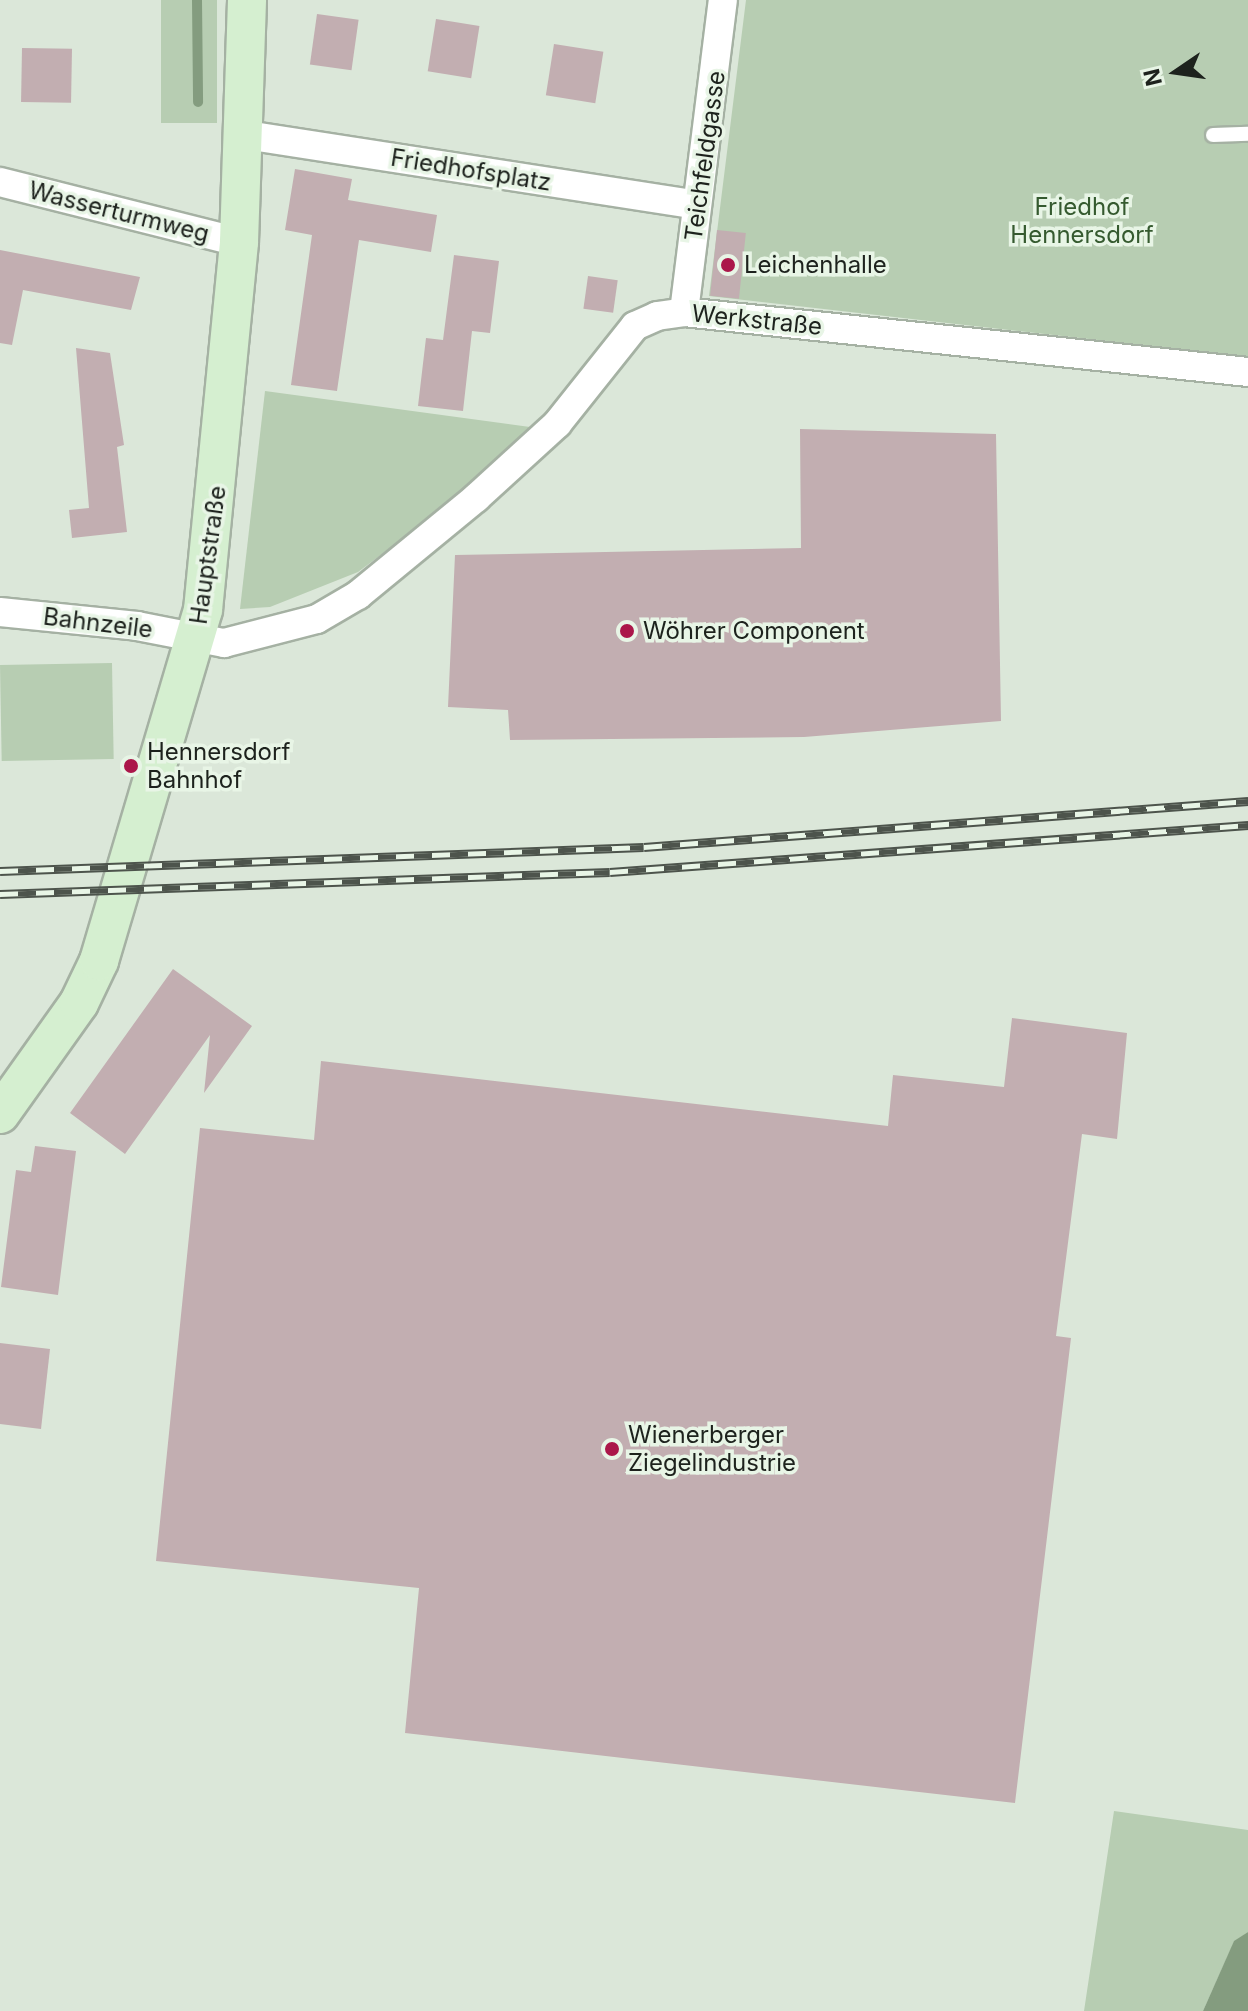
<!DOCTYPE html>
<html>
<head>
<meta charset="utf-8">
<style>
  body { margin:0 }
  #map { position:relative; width:1248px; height:2011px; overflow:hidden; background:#dbe7d9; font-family:Inter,sans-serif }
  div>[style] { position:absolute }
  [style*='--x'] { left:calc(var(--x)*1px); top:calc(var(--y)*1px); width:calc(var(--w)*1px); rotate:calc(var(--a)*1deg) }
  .green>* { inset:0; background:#b7cdb2; transform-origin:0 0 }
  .water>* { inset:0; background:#849c7f }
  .stream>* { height:10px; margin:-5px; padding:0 5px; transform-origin:5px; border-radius:5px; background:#849c7f }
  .building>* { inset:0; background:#c2aeb1; transform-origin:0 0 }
  .roads { filter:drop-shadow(2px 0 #a5b1a3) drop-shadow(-2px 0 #a5b1a3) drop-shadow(0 2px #a5b1a3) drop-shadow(0 -2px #a5b1a3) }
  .lane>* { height:14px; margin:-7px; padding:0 7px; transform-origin:7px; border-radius:7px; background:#fff }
  .street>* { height:28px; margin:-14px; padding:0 14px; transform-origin:14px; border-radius:14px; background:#fff }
  .secondary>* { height:38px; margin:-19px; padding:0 19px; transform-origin:19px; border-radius:19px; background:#d5efd0 }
  .rail>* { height:9px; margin-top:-4.5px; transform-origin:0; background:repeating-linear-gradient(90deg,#e8f5e6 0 18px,#4d544c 0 36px); box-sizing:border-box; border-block:2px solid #4d544c }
  .dots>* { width:22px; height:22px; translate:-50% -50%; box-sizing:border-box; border:4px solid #e8f5e6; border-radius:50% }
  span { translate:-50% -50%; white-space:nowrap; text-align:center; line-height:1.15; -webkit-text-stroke:7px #e8f5e6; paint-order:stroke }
  .street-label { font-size:24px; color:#1d221d }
  .park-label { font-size:24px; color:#355a2f }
  .poi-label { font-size:24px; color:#1d221d }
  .left { translate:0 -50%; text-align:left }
  .north { position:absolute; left:1136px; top:32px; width:80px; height:80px; -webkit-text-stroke:6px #e8f5e6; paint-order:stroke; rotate:257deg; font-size:22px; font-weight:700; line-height:32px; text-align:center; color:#1d221d }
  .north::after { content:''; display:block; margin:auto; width:28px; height:36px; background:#1d221d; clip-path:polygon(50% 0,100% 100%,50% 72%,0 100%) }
</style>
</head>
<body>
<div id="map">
  <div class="green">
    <i style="left:161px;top:0;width:56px;height:123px"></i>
    <i style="clip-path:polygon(746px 0,1248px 0,1248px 357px,709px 296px)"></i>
    <i style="clip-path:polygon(265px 391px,530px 427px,478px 482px,358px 572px,270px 607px,240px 609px)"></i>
    <i style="left:112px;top:663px;width:96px;height:112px;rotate:89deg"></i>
    <i style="clip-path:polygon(1114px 1811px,1248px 1830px,1248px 1932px,1234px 1942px,1203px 2011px,1084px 2011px)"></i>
  </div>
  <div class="water">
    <i style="clip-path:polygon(1248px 1932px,1248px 2011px,1203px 2011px,1234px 1941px)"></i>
  </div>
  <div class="stream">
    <i style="--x:197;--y:0;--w:102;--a:89.4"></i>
  </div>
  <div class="building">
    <i style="left:317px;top:14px;width:42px;height:51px;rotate:8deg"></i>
    <i style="left:436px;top:19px;width:44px;height:53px;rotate:9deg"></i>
    <i style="left:554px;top:44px;width:50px;height:52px;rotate:9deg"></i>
    <i style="left:22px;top:48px;width:50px;height:54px;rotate:1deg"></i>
    <i style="clip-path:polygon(295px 169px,352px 179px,348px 200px,437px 215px,431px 252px,359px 240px,337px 391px,291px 385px,312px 235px,285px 230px)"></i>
    <i style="left:717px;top:230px;width:29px;height:66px;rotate:6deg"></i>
    <i style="clip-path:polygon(0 250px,140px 277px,131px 310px,23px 290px,12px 345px,0 343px)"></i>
    <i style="clip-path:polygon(454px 255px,499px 261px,490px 333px,472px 331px,463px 411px,418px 406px,426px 338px,443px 340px)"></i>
    <i style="left:588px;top:276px;width:30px;height:33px;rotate:8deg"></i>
    <i style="clip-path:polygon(76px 348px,110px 353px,124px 445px,117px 447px,127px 532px,72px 538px,69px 510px,89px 508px)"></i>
    <i style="clip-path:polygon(800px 429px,996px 434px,1001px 721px,804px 737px,510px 740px,508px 710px,448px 707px,455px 555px,801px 548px)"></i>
    <i style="clip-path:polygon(173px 969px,252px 1026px,204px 1093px,210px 1035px,125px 1154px,70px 1113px)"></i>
    <i style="clip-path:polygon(1012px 1018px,1127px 1033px,1117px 1139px,1082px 1134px,1056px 1336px,1071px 1338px,1015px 1803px,405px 1733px,419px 1588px,156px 1561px,200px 1128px,314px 1140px,321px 1061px,888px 1126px,893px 1075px,1004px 1087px)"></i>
    <i style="clip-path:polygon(35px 1146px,76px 1151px,58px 1295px,1px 1287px,16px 1170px,31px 1172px)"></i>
    <i style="clip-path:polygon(0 1343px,50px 1349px,41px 1429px,0 1424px)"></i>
  </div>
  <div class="roads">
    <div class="lane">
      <i style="--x:1213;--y:135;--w:35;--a:-2"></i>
    </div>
    <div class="street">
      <i style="--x:246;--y:135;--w:456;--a:8.8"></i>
      <i style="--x:0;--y:182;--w:246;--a:14.1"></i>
      <i style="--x:684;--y:312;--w:314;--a:-82.9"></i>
      <i style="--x:0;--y:612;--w:138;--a:5.8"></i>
      <i style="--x:137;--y:626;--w:89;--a:11.1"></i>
      <i style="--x:224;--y:643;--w:96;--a:-14.5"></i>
      <i style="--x:317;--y:619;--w:48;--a:-30.3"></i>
      <i style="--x:358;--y:595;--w:153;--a:-39.4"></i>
      <i style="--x:476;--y:498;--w:110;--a:-42.4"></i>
      <i style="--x:557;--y:424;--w:125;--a:-51.5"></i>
      <i style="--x:635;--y:326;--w:24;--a:-24"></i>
      <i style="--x:657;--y:316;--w:27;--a:-8"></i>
      <i style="--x:684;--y:312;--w:567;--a:6.07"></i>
    </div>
    <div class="secondary">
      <i style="--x:0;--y:1114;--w:136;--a:-54.6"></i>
      <i style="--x:79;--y:1003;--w:47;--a:-64.5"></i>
      <i style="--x:99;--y:961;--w:366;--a:-73.5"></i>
      <i style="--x:203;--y:610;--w:370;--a:-84.4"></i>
      <i style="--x:239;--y:242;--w:242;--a:-88.1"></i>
    </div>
  </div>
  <div class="rail">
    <i style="--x:0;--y:871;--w:644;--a:-2.13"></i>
    <i style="--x:644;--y:847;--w:606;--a:-4.36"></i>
    <i style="--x:0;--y:894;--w:610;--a:-2.07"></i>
    <i style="--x:610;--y:872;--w:640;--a:-4.21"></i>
  </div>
  <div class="dots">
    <i style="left:728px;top:265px;background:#ab174a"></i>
    <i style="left:627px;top:631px;background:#ab174a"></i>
    <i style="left:131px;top:766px;background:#ab174a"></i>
    <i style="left:612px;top:1449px;background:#ab174a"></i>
  </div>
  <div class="street-label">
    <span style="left:705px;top:156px;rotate:-82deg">Teichfeldgasse</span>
    <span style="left:471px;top:170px;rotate:9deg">Friedhofsplatz</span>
    <span style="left:119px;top:212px;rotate:14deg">Wasserturmweg</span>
    <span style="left:757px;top:320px;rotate:6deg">Werkstraße</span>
    <span style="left:208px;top:555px;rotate:-82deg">Hauptstraße</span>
    <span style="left:98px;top:623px;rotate:7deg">Bahnzeile</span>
  </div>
  <div class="park-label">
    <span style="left:1082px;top:221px">Friedhof<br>Hennersdorf</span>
  </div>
  <div class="poi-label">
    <span class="left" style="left:744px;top:265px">Leichenhalle</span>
    <span class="left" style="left:643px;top:631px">Wöhrer Component</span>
    <span class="left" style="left:147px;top:766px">Hennersdorf<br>Bahnhof</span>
    <span class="left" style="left:628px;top:1449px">Wienerberger<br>Ziegelindustrie</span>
  </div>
  <div class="north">N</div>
</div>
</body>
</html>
